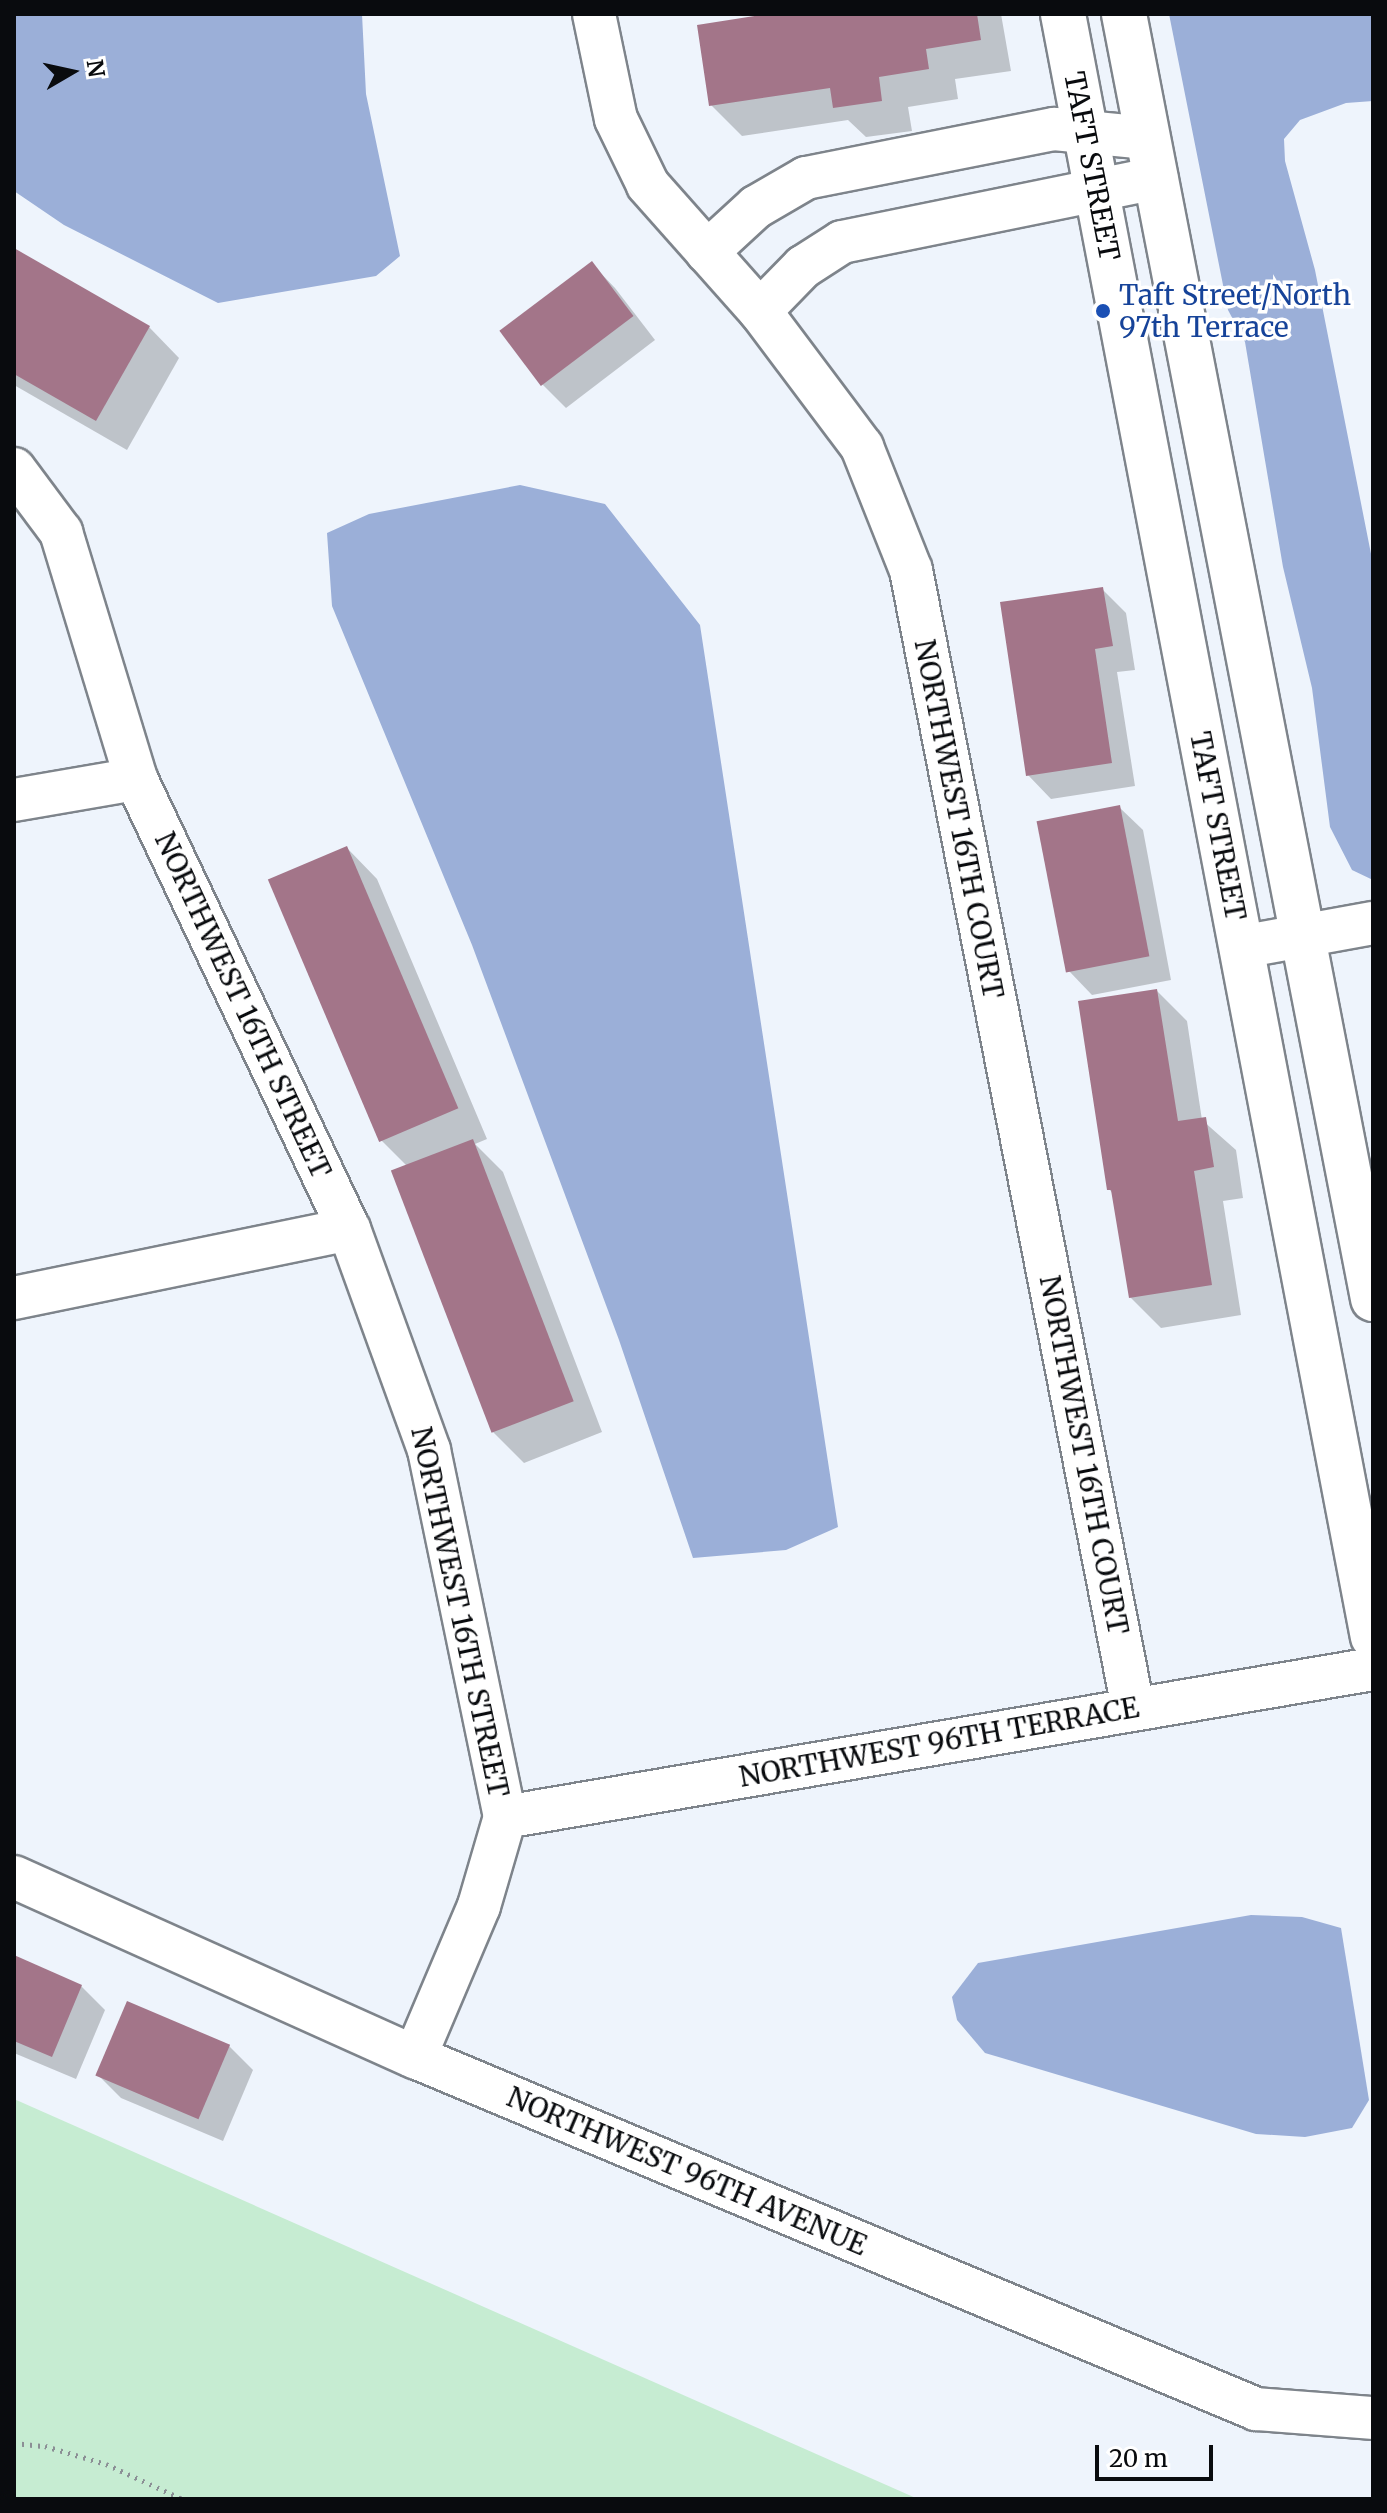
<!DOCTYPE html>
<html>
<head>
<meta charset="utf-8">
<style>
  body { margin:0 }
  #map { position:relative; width:1387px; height:2513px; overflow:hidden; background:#eef4fc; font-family:Merriweather,serif }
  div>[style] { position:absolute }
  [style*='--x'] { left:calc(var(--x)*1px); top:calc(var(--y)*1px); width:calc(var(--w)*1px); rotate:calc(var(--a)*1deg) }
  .green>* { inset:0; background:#c6ecd2 }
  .water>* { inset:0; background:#9bafd8 }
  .shadow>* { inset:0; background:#0003 }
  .building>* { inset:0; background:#a37589; transform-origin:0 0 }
  .path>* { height:5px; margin-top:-2.5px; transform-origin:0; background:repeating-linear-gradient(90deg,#8b8f95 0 2px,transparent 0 8px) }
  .roads { filter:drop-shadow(2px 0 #7e848b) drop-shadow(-2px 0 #7e848b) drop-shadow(0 2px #7e848b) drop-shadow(0 -2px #7e848b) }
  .minor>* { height:42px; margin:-21px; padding:0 21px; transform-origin:21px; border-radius:21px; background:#fff }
  .tertiary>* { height:44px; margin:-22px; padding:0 22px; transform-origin:22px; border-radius:22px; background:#fff }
  .dots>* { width:22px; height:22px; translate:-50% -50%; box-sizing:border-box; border:4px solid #fff; border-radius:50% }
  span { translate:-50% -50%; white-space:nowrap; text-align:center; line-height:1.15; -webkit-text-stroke:7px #fff; paint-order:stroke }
  .street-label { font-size:28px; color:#090b0e }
  .transit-label { font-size:28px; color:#164399 }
  .left { translate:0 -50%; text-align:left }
  .frame { position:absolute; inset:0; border:16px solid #090b0e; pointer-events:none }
  .north { position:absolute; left:32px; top:32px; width:80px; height:80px; -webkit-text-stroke:6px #fff; paint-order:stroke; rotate:81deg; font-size:22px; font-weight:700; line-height:32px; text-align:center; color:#090b0e }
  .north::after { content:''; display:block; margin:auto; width:28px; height:36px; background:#090b0e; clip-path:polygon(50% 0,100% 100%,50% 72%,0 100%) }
  .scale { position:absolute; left:1095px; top:2445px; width:118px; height:36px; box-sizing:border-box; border:4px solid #090b0e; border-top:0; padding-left:10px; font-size:24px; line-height:28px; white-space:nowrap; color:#090b0e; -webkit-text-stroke:6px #fff; paint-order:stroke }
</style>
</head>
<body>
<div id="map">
  <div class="green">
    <i style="clip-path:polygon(14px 2099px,918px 2499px,14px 2499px)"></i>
  </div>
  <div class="water">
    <i style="clip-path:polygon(14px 14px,362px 14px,366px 94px,400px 256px,376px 276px,218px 303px,64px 225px,14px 191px)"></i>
    <i style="clip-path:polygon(1169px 14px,1373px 14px,1373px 101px,1346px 103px,1300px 120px,1284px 139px,1285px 161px,1315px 270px,1373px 564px,1373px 880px,1352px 870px,1330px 827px,1312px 688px,1283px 567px,1245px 342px,1228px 310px)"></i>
    <i style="clip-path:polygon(520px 485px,605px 504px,700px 625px,838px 1527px,786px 1550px,693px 1558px,619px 1340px,472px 945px,332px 606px,327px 533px,369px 514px)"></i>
    <i style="clip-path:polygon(1251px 1915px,1302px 1917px,1341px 1928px,1369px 2100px,1352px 2128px,1305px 2137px,1256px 2134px,985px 2053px,957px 2020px,952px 1997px,978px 1963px)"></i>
  </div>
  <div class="shadow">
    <i style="clip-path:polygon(781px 14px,1001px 14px,1011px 71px,955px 79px,958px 99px,908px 107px,912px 131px,866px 137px,848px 120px,742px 136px,711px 105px)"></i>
    <i style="clip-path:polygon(14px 250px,149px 327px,179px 358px,127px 450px,14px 385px)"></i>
    <i style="clip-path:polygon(592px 264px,615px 288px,655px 340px,566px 408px,542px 384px)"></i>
    <i style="clip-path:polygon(1102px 589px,1126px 613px,1135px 670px,1117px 672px,1135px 786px,1051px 799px,1028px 775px)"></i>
    <i style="clip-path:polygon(1119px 807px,1143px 830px,1171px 980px,1092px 995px,1069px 971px)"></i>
    <i style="clip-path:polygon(347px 848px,377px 879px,487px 1139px,475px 1144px,503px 1172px,602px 1432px,524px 1463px,493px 1432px,407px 1166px,381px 1140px)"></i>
    <i style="clip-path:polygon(1157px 991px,1187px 1021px,1202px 1120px,1236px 1150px,1243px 1198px,1223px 1201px,1241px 1315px,1161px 1328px,1130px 1297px,1114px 1195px,1109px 1189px)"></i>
    <i style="clip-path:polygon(14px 1958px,81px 1986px,105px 2010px,76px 2079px,14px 2053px)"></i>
    <i style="clip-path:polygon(229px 2046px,253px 2070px,223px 2141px,121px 2098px,98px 2075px)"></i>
  </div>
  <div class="building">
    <i style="clip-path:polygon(768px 14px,977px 14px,981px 40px,926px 49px,929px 69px,879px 77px,882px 101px,833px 108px,830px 88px,709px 106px,697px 25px)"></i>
    <i style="clip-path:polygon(14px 248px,150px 326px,96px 421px,14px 374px)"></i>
    <i style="left:592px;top:261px;width:69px;height:116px;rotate:53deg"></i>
    <i style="clip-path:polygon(1103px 587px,1113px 646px,1095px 649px,1112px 763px,1026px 776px,1000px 602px)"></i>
    <i style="left:1120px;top:805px;width:154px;height:85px;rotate:79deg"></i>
    <i style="left:347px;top:846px;width:285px;height:86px;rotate:67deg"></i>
    <i style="clip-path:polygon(1157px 989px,1178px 1121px,1206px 1117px,1214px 1167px,1194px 1171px,1212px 1285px,1129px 1298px,1111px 1190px,1107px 1190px,1078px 1001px)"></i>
    <i style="left:473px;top:1139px;width:281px;height:88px;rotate:69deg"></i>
    <i style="clip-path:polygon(14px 1955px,82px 1985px,52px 2057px,14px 2041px)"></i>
    <i style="left:127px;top:2001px;width:112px;height:81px;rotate:23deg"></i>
  </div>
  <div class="path">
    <i style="--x:14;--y:2443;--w:31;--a:6"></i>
    <i style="--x:45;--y:2446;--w:64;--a:16.4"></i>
    <i style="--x:106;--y:2464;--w:84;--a:24.7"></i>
  </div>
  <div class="roads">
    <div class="minor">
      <i style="--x:594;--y:14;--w:107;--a:78.2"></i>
      <i style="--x:616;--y:119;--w:73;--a:64.1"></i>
      <i style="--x:648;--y:185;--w:169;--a:48.4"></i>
      <i style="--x:760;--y:311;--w:170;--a:53.1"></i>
      <i style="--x:862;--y:447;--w:132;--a:68.3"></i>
      <i style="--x:911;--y:570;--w:1159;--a:78.96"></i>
      <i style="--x:707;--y:252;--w:67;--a:-42.6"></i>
      <i style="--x:756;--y:207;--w:58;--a:-30.1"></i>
      <i style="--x:806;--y:178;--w:253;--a:-11.2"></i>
      <i style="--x:1054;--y:129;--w:94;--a:5.5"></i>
      <i style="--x:760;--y:311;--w:62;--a:-45.7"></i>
      <i style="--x:803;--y:267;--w:46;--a:-32.7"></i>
      <i style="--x:842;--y:242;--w:321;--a:-11.5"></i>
      <i style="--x:14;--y:469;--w:79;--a:53.3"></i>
      <i style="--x:61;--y:532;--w:258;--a:73.1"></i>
      <i style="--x:136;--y:779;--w:498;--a:64.7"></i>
      <i style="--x:349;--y:1229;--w:235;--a:70.1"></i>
      <i style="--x:429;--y:1450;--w:375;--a:78.3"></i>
      <i style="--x:505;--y:1817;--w:93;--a:106.3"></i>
      <i style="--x:479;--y:1906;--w:164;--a:113"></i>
      <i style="--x:14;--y:800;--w:124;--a:-9.8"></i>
      <i style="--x:1241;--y:947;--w:134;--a:-10.3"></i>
      <i style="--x:14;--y:1298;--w:342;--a:-11.6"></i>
      <i style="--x:505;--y:1817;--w:881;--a:-9.68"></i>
      <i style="--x:14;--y:1877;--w:440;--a:24.2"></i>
      <i style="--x:415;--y:2057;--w:912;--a:22.71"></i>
      <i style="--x:1256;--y:2409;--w:117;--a:4.4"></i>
    </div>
    <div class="tertiary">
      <i style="--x:1063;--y:14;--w:1652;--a:79.19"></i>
      <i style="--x:1124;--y:14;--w:1309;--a:79.03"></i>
    </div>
  </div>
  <div class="dots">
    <i style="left:1103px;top:311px;background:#1a4fb4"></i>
  </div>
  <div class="street-label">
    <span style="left:1092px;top:166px;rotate:79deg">TAFT STREET</span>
    <span style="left:959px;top:819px;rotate:79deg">NORTHWEST 16TH COURT</span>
    <span style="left:1218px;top:826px;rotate:79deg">TAFT STREET</span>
    <span style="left:243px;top:1005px;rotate:65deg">NORTHWEST 16TH STREET</span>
    <span style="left:1084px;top:1455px;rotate:79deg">NORTHWEST 16TH COURT</span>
    <span style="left:460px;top:1612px;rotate:78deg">NORTHWEST 16TH STREET</span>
    <span style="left:939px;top:1742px;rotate:-10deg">NORTHWEST 96TH TERRACE</span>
    <span style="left:687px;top:2171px;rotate:23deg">NORTHWEST 96TH AVENUE</span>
  </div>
  <div class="transit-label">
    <span class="left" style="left:1119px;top:311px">Taft Street/North<br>97th Terrace</span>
  </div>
  <div class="frame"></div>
  <div class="north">N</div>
  <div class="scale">20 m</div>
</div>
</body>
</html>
